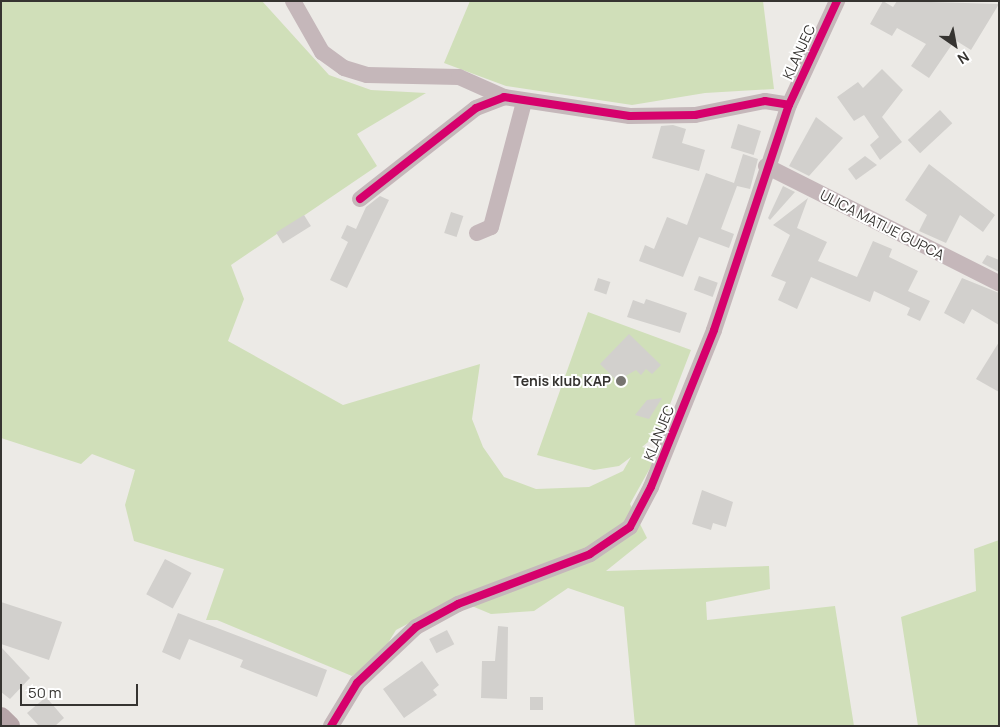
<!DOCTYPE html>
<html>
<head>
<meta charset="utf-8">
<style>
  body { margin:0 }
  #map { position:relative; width:1000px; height:727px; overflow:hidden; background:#eceae6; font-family:Manrope,sans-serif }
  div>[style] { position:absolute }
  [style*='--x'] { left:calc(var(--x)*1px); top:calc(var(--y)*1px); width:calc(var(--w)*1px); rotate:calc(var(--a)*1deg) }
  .green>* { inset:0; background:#d0dfb9 }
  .building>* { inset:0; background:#d2d0cd; transform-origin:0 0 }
  .minor>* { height:16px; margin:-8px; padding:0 8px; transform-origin:8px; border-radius:8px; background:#c5b7ba }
  .major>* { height:20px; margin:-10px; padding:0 10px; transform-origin:10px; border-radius:10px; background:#b6a5a8 }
  .cycleway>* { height:8px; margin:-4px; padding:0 4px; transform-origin:4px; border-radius:4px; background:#d6006c }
  .dots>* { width:14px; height:14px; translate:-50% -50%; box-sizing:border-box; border:2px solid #fff; border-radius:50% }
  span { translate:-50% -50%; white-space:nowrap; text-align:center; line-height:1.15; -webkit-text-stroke:4px #fff; paint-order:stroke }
  .street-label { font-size:14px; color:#363431 }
  .poi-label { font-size:14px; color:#363431; font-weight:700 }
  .right { translate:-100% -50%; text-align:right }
  .frame { position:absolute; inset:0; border:2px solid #363431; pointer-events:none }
  .north { position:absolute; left:930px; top:20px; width:50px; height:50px; -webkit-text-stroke:4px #fff; paint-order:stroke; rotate:147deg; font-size:14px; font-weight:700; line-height:20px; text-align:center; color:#363431 }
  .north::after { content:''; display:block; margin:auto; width:18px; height:22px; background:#363431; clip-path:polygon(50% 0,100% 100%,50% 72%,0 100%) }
  .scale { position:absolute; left:20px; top:684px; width:118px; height:22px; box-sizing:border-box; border:2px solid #363431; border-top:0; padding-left:6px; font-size:15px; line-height:18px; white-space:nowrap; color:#363431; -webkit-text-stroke:4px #fff; paint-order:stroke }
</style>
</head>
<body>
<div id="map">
  <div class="green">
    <i style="clip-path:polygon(1px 1px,262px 1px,329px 75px,371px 90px,426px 93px,357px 134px,377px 166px,231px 265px,244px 299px,228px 341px,343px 405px,480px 364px,472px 419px,483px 447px,504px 477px,536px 489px,589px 487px,623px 471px,631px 457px,619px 466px,594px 470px,537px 455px,588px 312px,691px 350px,659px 433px,642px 447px,659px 452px,630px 504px,647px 538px,606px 571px,769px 566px,770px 589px,706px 602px,707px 620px,835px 606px,854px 726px,635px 726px,624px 607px,568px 588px,534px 611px,491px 614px,455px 599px,396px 630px,377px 661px,352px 676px,217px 620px,206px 620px,224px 569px,134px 541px,125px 505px,135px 470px,92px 454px,81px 464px,1px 438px)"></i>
    <i style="clip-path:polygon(470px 1px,763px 1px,774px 89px,705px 93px,632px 105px,506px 86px,444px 63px)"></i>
    <i style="clip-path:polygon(999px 540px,999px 726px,918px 726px,901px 617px,976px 591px,974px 549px)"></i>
  </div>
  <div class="building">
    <i style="clip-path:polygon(883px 1px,893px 7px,897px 1px,999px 4px,971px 50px,955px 40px,929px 78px,911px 66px,926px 44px,897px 28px,892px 36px,870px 24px)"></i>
    <i style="clip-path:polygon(882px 69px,903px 90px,882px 117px,902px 142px,880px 160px,870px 145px,879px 137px,864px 115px,854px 121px,837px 97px,858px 82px,863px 88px)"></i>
    <i style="left:940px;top:110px;width:18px;height:44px;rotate:47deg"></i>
    <i style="clip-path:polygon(816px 117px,843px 138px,809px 176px,789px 166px)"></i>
    <i style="left:738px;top:124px;width:24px;height:25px;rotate:17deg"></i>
    <i style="clip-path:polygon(673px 125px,686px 129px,682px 143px,705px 150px,699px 171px,652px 158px,661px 126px)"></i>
    <i style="clip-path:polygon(743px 154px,758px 159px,750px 189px,737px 186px,721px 229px,734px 234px,729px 248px,699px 237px,683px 277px,639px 261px,645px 245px,654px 249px,667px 217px,687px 225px,706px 173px,734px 183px)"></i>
    <i style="clip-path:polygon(865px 156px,877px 165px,856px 180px,848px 169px)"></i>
    <i style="clip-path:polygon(929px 164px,995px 215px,983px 232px,960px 215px,946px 243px,919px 231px,927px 215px,905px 200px)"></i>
    <i style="clip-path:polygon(783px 186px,795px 192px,770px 220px,768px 218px)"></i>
    <i style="clip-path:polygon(380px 196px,389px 200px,347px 288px,330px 280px,348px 242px,341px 238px,347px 225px,356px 229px,366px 207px)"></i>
    <i style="clip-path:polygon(808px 198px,797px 228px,827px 242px,818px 261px,857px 277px,873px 241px,892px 249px,889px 257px,918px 271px,908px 291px,930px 301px,920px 321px,907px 315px,910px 308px,874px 291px,870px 302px,811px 277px,797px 309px,778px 300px,786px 282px,771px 276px,790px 235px,773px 225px)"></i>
    <i style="left:451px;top:212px;width:13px;height:22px;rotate:18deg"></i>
    <i style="left:304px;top:215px;width:13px;height:33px;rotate:58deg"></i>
    <i style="clip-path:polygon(987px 255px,999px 260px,999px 272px,982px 263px)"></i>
    <i style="left:699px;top:276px;width:20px;height:15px;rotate:20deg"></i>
    <i style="left:598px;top:278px;width:13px;height:13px;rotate:18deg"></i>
    <i style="clip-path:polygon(962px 278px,999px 293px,999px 325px,972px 309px,964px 324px,944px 313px)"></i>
    <i style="clip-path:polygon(646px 299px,687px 313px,680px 333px,627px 317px,633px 300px,644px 304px)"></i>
    <i style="clip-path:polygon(629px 334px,661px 365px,652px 374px,646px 369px,641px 375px,636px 370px,617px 381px,600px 364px)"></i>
    <i style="clip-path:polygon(999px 342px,999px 392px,976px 379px)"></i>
    <i style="clip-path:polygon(662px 398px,649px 419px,635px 415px,647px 400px)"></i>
    <i style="clip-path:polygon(702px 490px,733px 502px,726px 527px,713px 523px,711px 530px,692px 524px)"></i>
    <i style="left:165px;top:559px;width:30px;height:40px;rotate:28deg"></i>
    <i style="clip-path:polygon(1px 602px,62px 622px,49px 660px,1px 644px)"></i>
    <i style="clip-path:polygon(178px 613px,327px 670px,317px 697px,240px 667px,243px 660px,189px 639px,180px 660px,162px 652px)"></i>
    <i style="clip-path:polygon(498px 626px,508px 627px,507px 699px,481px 698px,482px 661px,495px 661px)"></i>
    <i style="left:447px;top:630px;width:16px;height:20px;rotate:63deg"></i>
    <i style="clip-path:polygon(1px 647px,30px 678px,10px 699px,1px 692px)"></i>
    <i style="clip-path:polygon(422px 661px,439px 685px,433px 690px,437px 695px,404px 718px,383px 689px)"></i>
    <i style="clip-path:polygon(46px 697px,64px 718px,55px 726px,39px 726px,27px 713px)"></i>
    <i style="left:530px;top:697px;width:13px;height:13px"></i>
  </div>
  <div class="minor">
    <i style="--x:293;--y:1;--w:59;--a:60.4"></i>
    <i style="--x:322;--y:52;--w:27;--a:36"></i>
    <i style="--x:344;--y:68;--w:24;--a:17"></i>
    <i style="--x:367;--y:75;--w:92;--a:1.2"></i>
    <i style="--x:459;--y:77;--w:49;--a:24"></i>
    <i style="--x:766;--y:166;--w:261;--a:26.7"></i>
    <i style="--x:360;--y:199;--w:147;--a:-38.1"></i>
    <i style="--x:476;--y:108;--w:30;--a:-21"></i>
    <i style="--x:504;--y:97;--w:127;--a:8.6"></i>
    <i style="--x:630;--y:116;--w:65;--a:-0.9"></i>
    <i style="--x:695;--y:115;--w:71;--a:-11.3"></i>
    <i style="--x:765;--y:101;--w:24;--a:9"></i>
    <i style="--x:477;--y:233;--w:15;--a:-23"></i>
    <i style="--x:491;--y:227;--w:129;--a:-75.2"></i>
    <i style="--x:331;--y:726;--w:50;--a:-58.8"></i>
    <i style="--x:357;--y:683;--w:81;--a:-43.5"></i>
    <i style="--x:416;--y:627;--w:48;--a:-28.7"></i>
    <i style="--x:458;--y:604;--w:141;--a:-20.7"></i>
    <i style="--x:590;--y:554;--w:48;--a:-34"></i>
    <i style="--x:630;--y:527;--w:45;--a:-62.3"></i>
    <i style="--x:651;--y:487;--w:169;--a:-68.1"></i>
    <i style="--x:714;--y:330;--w:237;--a:-71.6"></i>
    <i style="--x:789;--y:105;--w:115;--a:-65.2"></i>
  </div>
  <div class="major">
    <i style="--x:1;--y:717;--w:13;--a:45"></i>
  </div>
  <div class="cycleway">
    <i style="--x:360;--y:199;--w:147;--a:-38.1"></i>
    <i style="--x:476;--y:108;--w:30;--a:-21"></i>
    <i style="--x:504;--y:97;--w:127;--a:8.6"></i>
    <i style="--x:630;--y:116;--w:65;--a:-0.9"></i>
    <i style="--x:695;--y:115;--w:71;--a:-11.3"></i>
    <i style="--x:765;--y:101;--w:24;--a:9"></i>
    <i style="--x:331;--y:726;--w:50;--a:-58.8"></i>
    <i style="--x:357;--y:683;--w:81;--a:-43.5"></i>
    <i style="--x:416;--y:627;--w:48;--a:-28.7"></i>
    <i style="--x:458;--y:604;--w:141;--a:-20.7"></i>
    <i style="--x:590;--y:554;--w:48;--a:-34"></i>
    <i style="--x:630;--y:527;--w:45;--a:-62.3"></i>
    <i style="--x:651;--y:487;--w:169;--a:-68.1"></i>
    <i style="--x:714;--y:330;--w:237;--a:-71.6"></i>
    <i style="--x:789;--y:105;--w:115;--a:-65.2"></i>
  </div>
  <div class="dots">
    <i style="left:621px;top:381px;background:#767470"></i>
  </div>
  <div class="street-label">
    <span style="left:799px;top:52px;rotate:-65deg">KLANJEC</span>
    <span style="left:882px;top:225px;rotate:27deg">ULICA MATIJE GUPCA</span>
    <span style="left:659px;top:433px;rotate:-68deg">KLANJEC</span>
  </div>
  <div class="poi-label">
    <span class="right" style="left:611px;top:381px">Tenis klub KAP</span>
  </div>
  <div class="frame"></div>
  <div class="north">N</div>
  <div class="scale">50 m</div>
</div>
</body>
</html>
